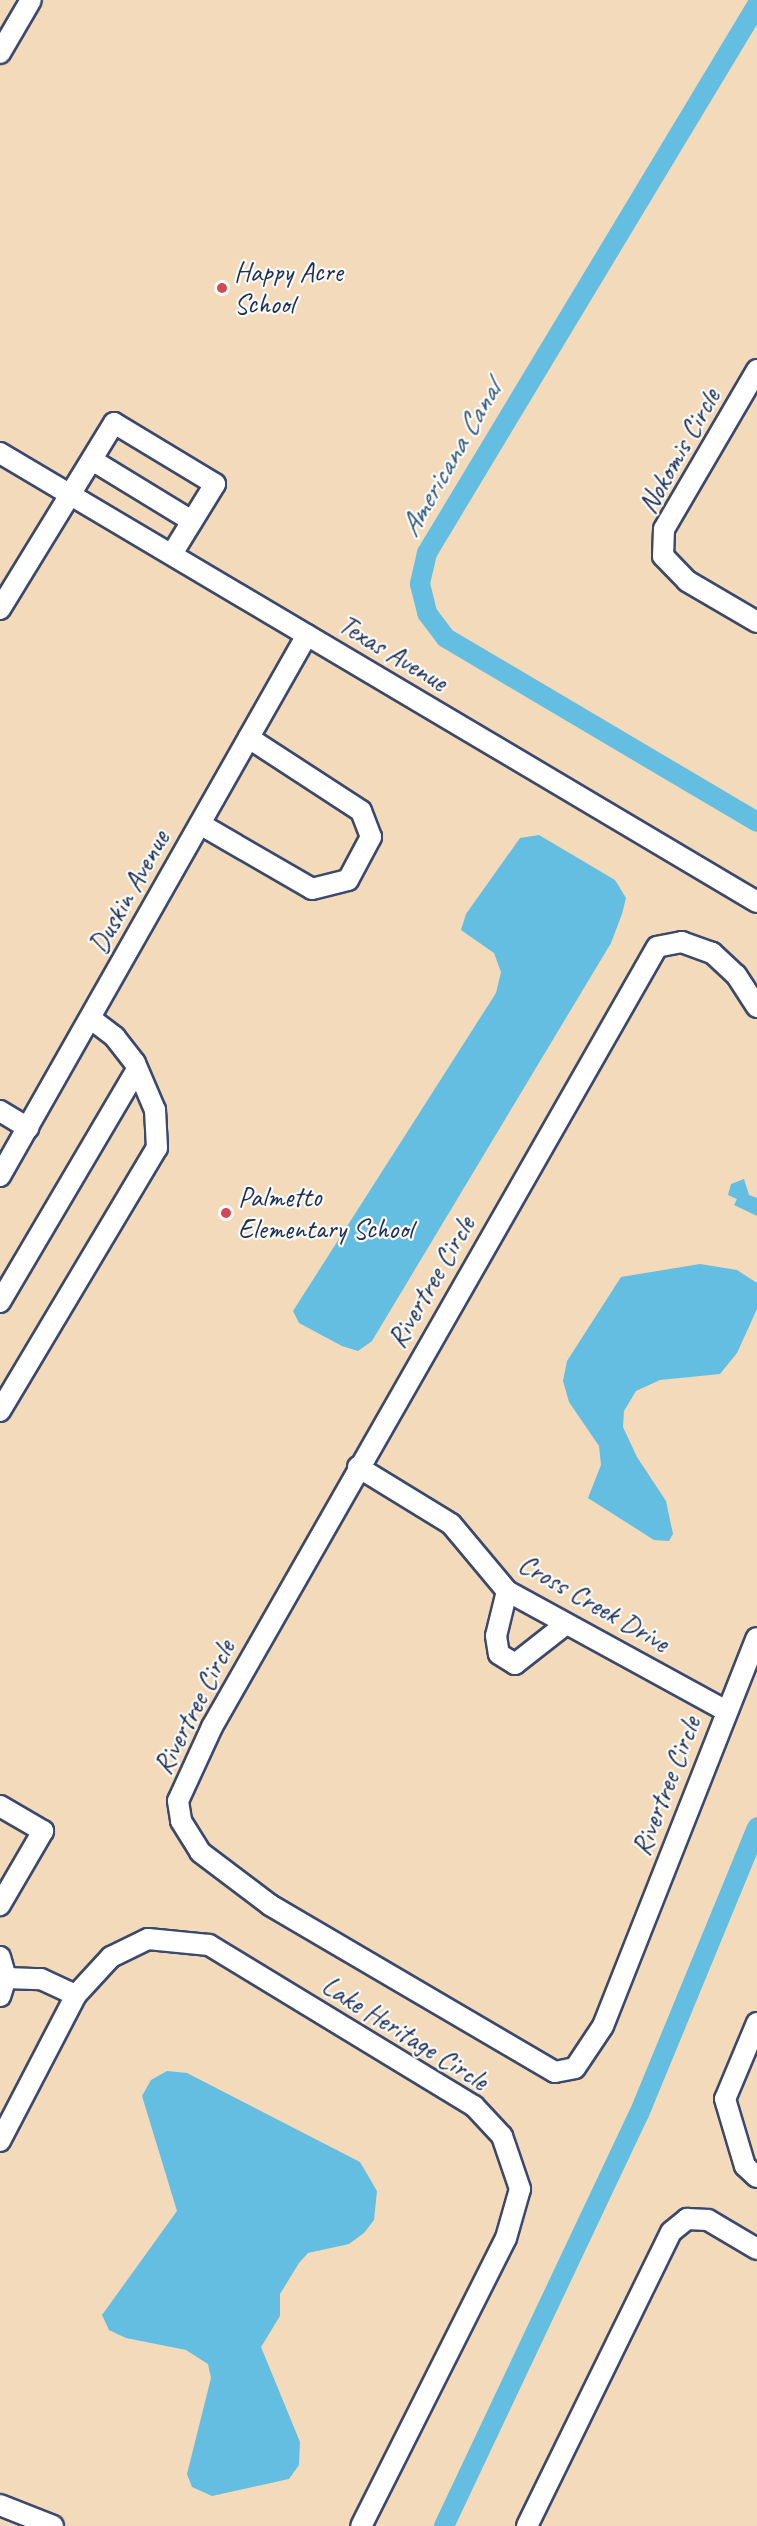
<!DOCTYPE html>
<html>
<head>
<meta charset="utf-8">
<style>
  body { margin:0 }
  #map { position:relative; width:757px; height:2526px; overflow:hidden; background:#f2daba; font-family:Caveat,sans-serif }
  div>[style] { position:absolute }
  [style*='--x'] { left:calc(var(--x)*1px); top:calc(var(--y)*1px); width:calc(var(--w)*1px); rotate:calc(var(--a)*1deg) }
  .water>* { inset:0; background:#63bee1 }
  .canal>* { height:20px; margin:-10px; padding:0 10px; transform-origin:10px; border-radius:10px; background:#63bee1 }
  .roads { filter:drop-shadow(2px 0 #3b496c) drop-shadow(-2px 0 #3b496c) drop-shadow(0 2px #3b496c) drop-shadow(0 -2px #3b496c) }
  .minor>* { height:20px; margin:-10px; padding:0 10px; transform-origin:10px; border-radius:10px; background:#fff }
  .dots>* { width:16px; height:16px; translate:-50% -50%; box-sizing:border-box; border:3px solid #fdfcf7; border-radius:50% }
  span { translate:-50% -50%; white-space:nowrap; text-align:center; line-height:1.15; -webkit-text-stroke:4.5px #fdfcf7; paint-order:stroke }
  .poi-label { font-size:28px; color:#1b2f5e }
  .left { translate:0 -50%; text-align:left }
  .street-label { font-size:28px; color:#1b2f5e }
  .water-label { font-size:30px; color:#315a85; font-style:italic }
</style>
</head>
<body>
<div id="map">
  <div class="water">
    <i style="clip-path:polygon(539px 835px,615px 880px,626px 898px,622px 914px,611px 943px,372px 1341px,358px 1351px,342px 1346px,299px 1323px,293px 1311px,496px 993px,501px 972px,494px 953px,461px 930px,466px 914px,520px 838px)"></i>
    <i style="clip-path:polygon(744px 1179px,749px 1195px,757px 1198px,757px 1216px,734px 1205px,737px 1199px,728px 1195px,731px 1184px)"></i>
    <i style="clip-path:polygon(700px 1264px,737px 1270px,757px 1283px,757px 1309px,737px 1353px,720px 1374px,660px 1380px,636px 1391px,624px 1411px,623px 1427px,637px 1457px,666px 1501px,673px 1534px,669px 1541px,654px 1540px,588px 1498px,601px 1465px,599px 1446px,569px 1402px,563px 1381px,567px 1361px,621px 1277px)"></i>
    <i style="clip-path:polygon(167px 2071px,187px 2073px,360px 2162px,377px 2191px,374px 2220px,364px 2233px,349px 2244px,308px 2253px,299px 2263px,280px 2294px,280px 2316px,261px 2347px,300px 2442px,299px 2465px,289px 2479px,212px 2496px,192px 2487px,187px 2474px,211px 2378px,208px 2364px,186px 2350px,126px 2338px,109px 2330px,102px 2315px,177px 2211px,142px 2096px,151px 2080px)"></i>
  </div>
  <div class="canal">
    <i style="--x:757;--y:5;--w:640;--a:121.06"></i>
    <i style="--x:427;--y:553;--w:32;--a:103"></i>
    <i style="--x:420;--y:584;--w:30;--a:76"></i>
    <i style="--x:427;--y:613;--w:31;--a:53"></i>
    <i style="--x:446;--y:638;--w:361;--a:30.6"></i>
    <i style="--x:444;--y:2526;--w:456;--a:-64.7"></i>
    <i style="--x:639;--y:2114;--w:310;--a:-67.6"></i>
  </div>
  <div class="roads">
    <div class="minor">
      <i style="--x:0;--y:53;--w:61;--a:-59.7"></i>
      <i style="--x:757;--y:370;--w:184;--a:120.3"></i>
      <i style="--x:664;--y:529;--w:27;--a:92"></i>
      <i style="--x:663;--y:556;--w:35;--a:46"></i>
      <i style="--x:687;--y:581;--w:81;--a:30.4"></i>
      <i style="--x:0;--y:453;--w:880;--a:30.67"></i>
      <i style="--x:92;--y:460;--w:117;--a:31.4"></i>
      <i style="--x:0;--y:609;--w:218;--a:-58.5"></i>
      <i style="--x:114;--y:423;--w:118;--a:31.1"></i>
      <i style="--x:215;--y:484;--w:82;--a:121.6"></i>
      <i style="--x:200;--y:824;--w:129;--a:30.1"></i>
      <i style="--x:312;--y:889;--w:37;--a:-14"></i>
      <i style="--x:348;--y:880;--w:49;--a:-61.9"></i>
      <i style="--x:371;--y:837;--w:28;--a:-111"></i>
      <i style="--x:361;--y:811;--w:134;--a:-146.9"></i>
      <i style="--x:757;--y:1007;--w:38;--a:-123"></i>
      <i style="--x:736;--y:975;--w:33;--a:-137"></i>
      <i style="--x:712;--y:953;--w:32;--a:-160"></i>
      <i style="--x:682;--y:942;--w:25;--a:169"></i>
      <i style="--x:657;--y:947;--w:898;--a:119.71"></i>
      <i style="--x:212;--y:1727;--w:81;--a:114.7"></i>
      <i style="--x:178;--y:1801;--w:20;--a:81"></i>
      <i style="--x:181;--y:1821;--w:36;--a:58"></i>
      <i style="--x:200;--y:1852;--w:88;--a:37.1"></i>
      <i style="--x:270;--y:1905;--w:330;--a:30.4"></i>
      <i style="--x:555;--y:2072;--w:20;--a:-11"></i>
      <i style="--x:575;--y:2068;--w:50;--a:-56.3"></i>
      <i style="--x:603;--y:2026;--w:417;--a:-68.4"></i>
      <i style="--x:0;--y:1111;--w:33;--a:31"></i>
      <i style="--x:0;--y:1176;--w:622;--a:-60.43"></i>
      <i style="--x:0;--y:1302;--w:270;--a:-59.5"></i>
      <i style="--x:0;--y:1411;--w:306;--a:-59.2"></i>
      <i style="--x:157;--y:1148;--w:38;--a:-93"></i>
      <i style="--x:155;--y:1110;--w:51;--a:-113.1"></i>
      <i style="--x:135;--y:1063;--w:33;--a:-128"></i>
      <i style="--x:115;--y:1037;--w:31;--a:-143"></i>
      <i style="--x:358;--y:1467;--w:109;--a:31.5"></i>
      <i style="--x:451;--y:1524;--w:87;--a:50.1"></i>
      <i style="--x:507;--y:1591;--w:250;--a:28.7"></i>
      <i style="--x:507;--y:1591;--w:46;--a:103.7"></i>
      <i style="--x:496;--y:1636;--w:18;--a:81"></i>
      <i style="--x:499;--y:1654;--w:19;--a:32"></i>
      <i style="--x:515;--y:1664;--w:65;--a:-38.1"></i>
      <i style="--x:0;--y:1806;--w:50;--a:30.2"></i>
      <i style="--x:43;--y:1831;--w:86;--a:120.2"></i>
      <i style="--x:0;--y:1957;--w:22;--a:74"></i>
      <i style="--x:6;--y:1978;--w:19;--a:108"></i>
      <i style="--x:6;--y:1978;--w:35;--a:2"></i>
      <i style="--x:41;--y:1979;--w:38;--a:25"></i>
      <i style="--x:757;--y:2023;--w:82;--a:112.8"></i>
      <i style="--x:725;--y:2099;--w:70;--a:73.4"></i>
      <i style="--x:745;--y:2166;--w:16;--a:43"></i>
      <i style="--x:0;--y:2141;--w:165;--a:-62.5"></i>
      <i style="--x:76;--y:1995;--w:52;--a:-47.4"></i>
      <i style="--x:111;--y:1957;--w:41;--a:-25.9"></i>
      <i style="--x:148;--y:1939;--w:61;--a:5.6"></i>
      <i style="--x:209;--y:1945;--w:310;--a:31.3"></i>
      <i style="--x:474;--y:2106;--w:41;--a:47"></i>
      <i style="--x:502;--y:2136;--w:56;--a:71.2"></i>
      <i style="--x:520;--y:2189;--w:51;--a:105.9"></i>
      <i style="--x:506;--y:2238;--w:322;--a:116.7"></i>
      <i style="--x:0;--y:2505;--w:57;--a:21.6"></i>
      <i style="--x:527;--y:2526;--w:327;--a:-63.9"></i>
      <i style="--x:671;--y:2232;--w:21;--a:-39"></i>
      <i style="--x:687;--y:2219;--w:21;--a:3"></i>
      <i style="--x:708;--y:2220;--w:57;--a:30.6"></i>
    </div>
  </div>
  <div class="dots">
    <i style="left:222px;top:288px;background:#d1495b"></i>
    <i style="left:226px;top:1213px;background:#d1495b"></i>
  </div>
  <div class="poi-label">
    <span class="left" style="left:234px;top:288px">Happy Acre<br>School</span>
    <span class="left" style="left:238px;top:1213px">Palmetto<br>Elementary School</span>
  </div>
  <div class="street-label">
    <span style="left:679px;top:451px;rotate:-61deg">Nokomis Circle</span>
    <span style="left:393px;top:653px;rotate:31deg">Texas Avenue</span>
    <span style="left:129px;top:892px;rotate:-61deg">Duskin Avenue</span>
    <span style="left:431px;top:1282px;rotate:-60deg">Rivertree Circle</span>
    <span style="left:594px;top:1603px;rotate:30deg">Cross Creek Drive</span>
    <span style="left:194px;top:1707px;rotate:-63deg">Rivertree Circle</span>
    <span style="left:666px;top:1786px;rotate:-69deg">Rivertree Circle</span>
    <span style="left:405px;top:2033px;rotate:32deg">Lake Heritage Circle</span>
  </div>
  <div class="water-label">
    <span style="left:450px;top:459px;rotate:-60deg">Americana Canal</span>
  </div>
</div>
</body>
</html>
